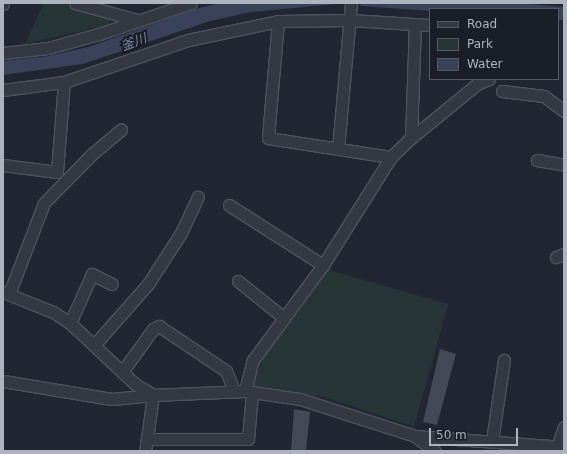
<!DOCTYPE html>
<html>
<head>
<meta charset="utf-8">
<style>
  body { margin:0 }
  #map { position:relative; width:567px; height:454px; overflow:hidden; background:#212632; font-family:"DejaVu Sans","Noto Sans JP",sans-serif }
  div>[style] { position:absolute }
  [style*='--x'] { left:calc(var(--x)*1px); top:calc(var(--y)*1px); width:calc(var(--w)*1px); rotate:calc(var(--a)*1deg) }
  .green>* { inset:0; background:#273537 }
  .water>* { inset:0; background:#394259 }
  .building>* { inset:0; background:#434956 }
  .roads { filter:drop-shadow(1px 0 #4f535e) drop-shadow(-1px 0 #4f535e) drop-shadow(0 1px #4f535e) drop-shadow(0 -1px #4f535e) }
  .minor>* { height:11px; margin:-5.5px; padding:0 5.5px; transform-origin:5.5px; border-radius:5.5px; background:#343843 }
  span { translate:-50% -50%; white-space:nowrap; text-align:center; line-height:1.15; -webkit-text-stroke:4px #1a1e27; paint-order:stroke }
  .water-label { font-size:13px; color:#7a86a5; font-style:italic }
  .frame { position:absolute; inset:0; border:4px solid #aeb3c0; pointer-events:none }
  .legend { position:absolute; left:429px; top:8px; width:130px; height:72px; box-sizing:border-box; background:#1a1e27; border:1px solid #555a64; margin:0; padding:5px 7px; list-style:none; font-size:12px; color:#aeb3c0 }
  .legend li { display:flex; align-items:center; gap:8px; height:20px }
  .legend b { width:20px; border:1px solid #555a64 }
  .scale { position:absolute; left:429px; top:428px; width:89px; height:18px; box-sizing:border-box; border:2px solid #aeb3c0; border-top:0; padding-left:5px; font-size:12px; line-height:14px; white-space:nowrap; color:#aeb3c0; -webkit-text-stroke:3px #1a1e27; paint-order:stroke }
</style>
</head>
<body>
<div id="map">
  <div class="green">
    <i style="clip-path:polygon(44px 3px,60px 3px,110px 15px,111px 20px,108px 25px,25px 44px)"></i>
    <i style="clip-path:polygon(329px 270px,448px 304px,414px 427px,327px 398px,252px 386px,264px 357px)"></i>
  </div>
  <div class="water">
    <i style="clip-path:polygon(220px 3px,347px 3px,251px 12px,210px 21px,83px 64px,3px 75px,3px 61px,48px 56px,88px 47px,199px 8px)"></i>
    <i style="clip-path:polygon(361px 3px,516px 3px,564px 7px,564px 20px,558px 20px,558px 9px,430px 11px,360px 6px)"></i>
  </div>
  <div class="building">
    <i style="clip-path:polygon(440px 349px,456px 354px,437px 425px,423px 422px)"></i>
    <i style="clip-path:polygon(294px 409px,310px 412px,306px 451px,291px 451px)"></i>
  </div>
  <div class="roads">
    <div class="minor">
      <i style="--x:75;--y:3;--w:64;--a:15.3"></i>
      <i style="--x:3;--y:4;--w:1;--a:-90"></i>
      <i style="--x:278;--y:21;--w:117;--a:94.9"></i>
      <i style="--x:268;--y:138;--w:124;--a:8.8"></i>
      <i style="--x:391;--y:157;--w:28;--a:-44"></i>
      <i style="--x:411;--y:138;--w:114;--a:-88"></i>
      <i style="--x:3;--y:53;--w:45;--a:-6.3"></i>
      <i style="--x:48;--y:48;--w:53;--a:-15.4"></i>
      <i style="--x:99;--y:34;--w:97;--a:-18.6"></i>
      <i style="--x:3;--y:90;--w:62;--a:-7.5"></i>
      <i style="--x:64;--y:82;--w:131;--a:-18.7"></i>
      <i style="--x:188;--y:40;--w:92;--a:-11.9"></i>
      <i style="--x:278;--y:21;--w:72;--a:-0.8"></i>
      <i style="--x:350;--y:20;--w:80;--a:3.6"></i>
      <i style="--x:502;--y:91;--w:42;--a:6.8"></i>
      <i style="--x:544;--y:96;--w:25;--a:37"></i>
      <i style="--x:411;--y:138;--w:85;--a:-39.3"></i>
      <i style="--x:477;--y:84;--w:13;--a:-23"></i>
      <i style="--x:338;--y:149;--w:147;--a:-84.9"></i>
      <i style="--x:537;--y:160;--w:27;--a:10"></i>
      <i style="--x:3;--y:165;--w:54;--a:7.4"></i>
      <i style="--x:57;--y:172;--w:90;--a:-85.6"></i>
      <i style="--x:229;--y:205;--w:112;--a:32.6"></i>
      <i style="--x:556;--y:257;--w:9;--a:-21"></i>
      <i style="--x:238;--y:281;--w:59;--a:38.8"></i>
      <i style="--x:3;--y:292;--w:54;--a:21.8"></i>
      <i style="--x:53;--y:312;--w:20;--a:33"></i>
      <i style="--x:70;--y:323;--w:89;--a:43.2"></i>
      <i style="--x:135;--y:384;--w:21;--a:31"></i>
      <i style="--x:153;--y:395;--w:92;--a:-2.5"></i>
      <i style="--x:245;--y:391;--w:56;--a:8.3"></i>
      <i style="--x:300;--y:399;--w:121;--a:17.8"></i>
      <i style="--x:415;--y:436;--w:149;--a:4.2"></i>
      <i style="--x:9;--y:294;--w:97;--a:-69"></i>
      <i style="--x:44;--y:203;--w:69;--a:-45.6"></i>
      <i style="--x:92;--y:154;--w:38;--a:-40"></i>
      <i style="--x:70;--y:323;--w:54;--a:-65.8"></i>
      <i style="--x:92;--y:274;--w:22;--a:27"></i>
      <i style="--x:94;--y:345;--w:81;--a:-48.5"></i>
      <i style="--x:148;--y:284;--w:61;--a:-57.1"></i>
      <i style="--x:181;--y:233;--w:40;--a:-65"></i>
      <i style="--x:122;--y:372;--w:53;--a:-54.2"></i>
      <i style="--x:153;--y:329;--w:7;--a:-27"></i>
      <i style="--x:159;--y:326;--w:81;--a:33.9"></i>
      <i style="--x:226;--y:371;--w:22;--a:68"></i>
      <i style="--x:3;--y:381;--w:110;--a:9.4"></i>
      <i style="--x:112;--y:399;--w:41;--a:-5.6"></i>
      <i style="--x:153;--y:395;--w:44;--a:97.8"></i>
      <i style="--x:147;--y:439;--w:101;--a:0"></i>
      <i style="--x:248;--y:439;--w:47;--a:-85.1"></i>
      <i style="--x:245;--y:391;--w:32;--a:-76"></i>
      <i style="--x:253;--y:360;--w:118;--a:-53.6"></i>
      <i style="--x:323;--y:265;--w:128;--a:-57.8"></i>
      <i style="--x:415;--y:436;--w:25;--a:37"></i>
      <i style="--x:492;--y:441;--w:82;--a:-81.6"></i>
      <i style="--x:145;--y:451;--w:12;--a:-81"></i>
      <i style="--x:556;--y:451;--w:25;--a:-72"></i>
    </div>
  </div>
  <div class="water-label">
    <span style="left:134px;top:43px;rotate:-20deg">釜川</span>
  </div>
  <div class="frame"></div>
  <ul class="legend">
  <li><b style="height:5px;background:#343843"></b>Road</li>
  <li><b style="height:11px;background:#273537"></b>Park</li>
  <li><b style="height:11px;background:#394259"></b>Water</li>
  </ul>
  <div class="scale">50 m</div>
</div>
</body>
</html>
